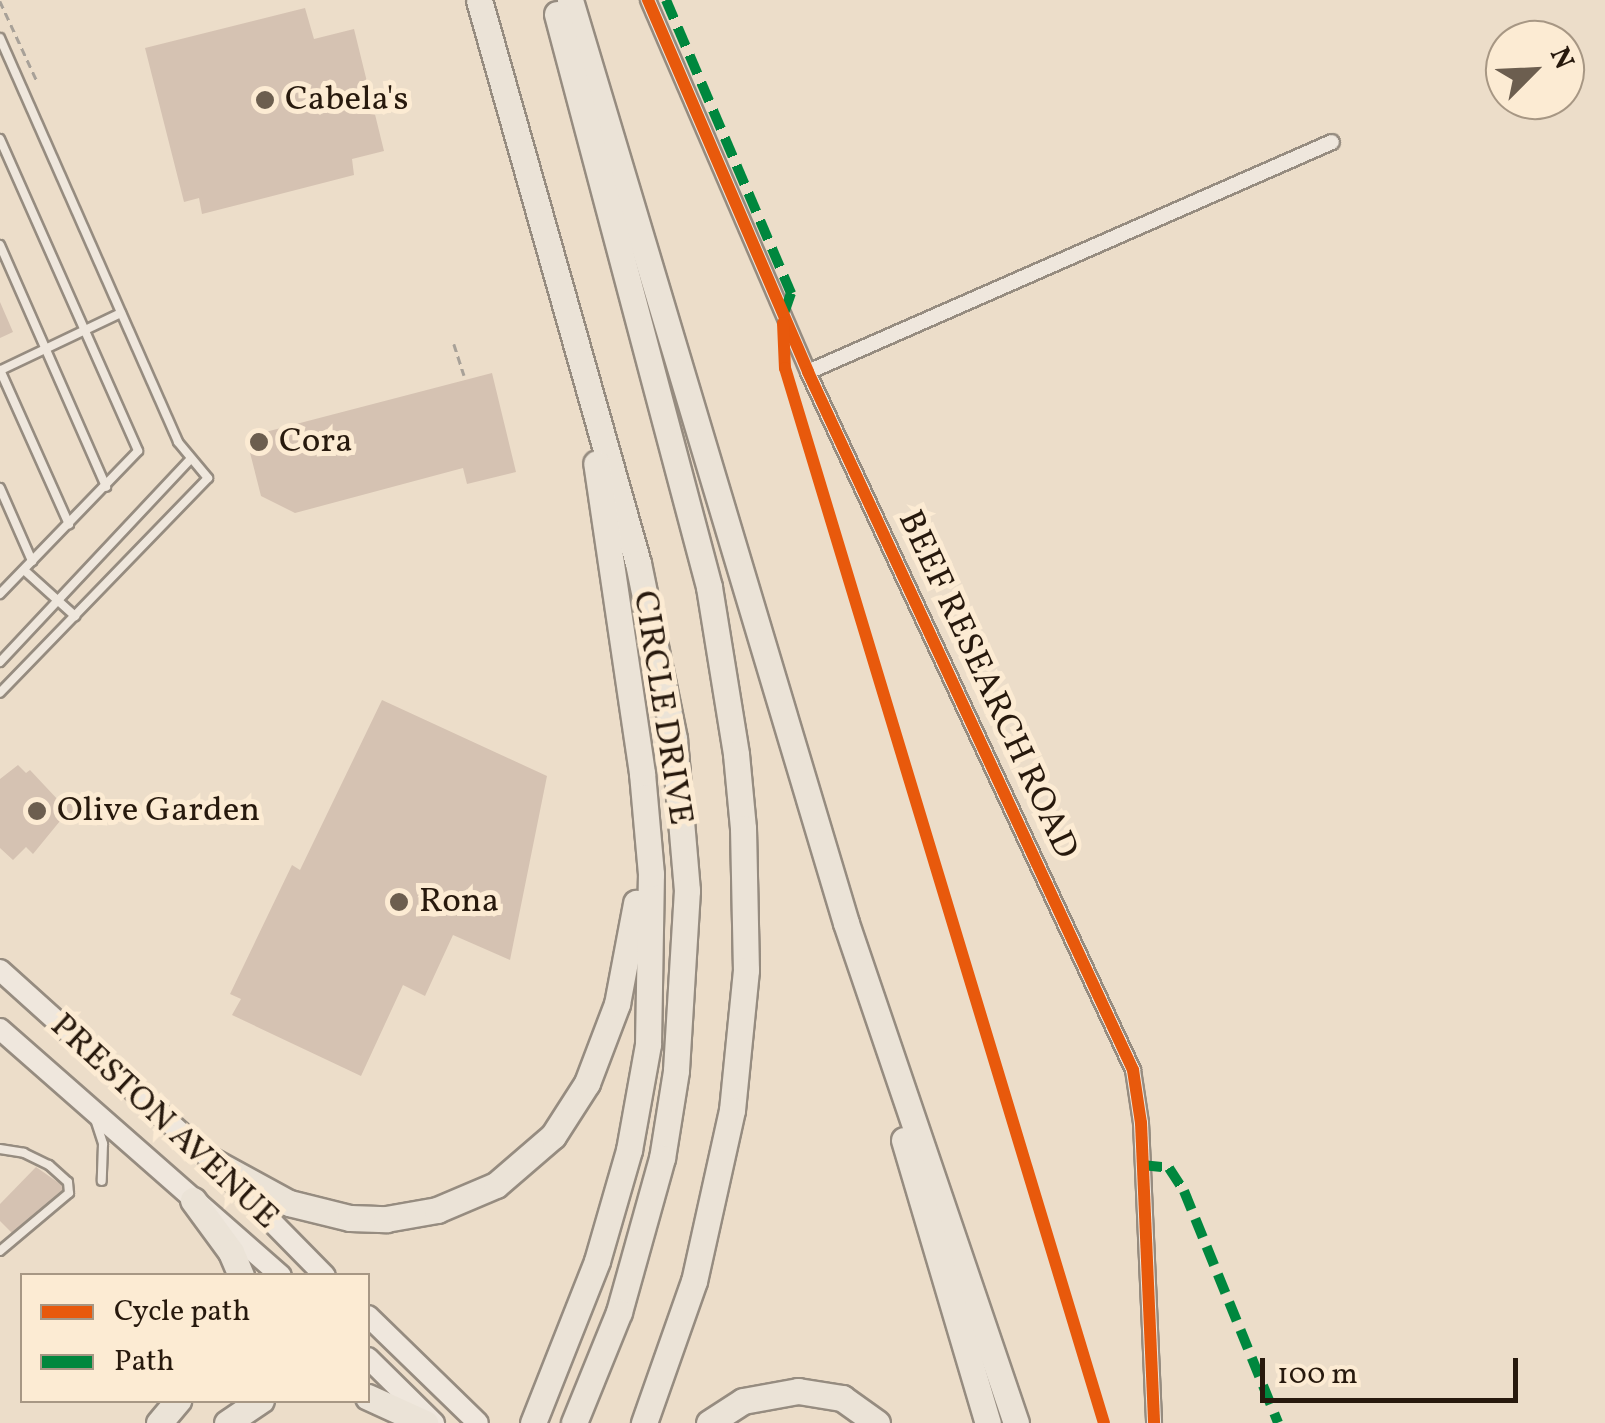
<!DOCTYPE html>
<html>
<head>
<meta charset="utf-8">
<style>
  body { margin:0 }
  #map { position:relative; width:1605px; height:1423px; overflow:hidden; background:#ecddc9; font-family:Vollkorn,serif }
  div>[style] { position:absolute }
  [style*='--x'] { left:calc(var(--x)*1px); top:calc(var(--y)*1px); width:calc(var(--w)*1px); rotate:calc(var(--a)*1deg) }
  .building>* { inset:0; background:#d5c2b2 }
  .path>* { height:2.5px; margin-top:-1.25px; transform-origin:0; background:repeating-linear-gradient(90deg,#a8a198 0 8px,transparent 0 13px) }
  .roads { filter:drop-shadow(2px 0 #968c80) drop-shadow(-2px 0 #968c80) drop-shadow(0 2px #968c80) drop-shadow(0 -2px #968c80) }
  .service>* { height:8px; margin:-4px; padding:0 4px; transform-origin:4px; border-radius:4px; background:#efe7dd }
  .minor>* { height:14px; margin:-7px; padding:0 7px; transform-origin:7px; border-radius:7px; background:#efe7dd }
  .secondary>* { height:20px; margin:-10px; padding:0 10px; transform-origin:10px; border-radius:10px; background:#efe7dd }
  .motorway>* { height:25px; margin:-12.5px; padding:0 12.5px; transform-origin:12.5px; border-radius:12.5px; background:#ebe3d7 }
  .quiet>* { height:10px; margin-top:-5px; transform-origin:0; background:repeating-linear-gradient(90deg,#00873e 0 20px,transparent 0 30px) }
  .cycleway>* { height:12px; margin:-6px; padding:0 6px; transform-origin:6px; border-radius:6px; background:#e8590c }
  .dots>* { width:28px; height:28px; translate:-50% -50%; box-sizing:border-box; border:5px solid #fcebd3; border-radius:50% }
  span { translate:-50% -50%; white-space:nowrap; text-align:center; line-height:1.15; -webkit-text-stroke:10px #fcebd3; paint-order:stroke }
  .poi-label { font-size:35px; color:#27190d }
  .left { translate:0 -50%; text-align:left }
  .street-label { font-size:35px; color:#27190d }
  .legend { position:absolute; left:20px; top:1273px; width:350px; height:130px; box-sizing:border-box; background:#fcebd3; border:2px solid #a79784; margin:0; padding:12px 18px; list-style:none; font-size:30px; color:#27190d }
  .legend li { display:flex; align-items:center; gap:20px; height:50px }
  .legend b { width:50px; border:2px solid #a79784 }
  .north { position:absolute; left:1485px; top:20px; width:100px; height:100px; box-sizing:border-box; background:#fcebd3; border:2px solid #a79784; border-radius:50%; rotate:66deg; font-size:28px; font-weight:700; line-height:40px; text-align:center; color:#27190d }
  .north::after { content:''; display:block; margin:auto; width:35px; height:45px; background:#6c5e4f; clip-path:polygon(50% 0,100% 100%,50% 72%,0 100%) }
  .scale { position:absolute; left:1260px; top:1358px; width:258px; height:45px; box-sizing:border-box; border:5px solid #27190d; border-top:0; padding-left:12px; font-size:30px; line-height:35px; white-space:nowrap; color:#27190d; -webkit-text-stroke:8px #fcebd3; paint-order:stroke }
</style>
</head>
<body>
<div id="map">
  <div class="building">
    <i style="clip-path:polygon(305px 8px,314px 39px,354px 29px,384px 151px,352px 159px,354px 175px,202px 214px,199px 198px,184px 202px,145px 48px)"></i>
    <i style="clip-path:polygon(0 302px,13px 332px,0 338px)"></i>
    <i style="clip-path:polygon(492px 373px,516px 472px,467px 484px,463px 468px,295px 513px,261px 496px,246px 437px)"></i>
    <i style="clip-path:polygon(382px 700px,547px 776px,510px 960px,453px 935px,425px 996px,403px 985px,361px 1076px,232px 1015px,241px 999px,230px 994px,292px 865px,300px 870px)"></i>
    <i style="clip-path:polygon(18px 765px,26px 773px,30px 770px,60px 802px,73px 801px,74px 820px,60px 821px,33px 854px,26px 847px,13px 860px,0 848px,0 779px)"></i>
    <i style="clip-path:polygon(36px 1167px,66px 1188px,14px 1235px,0 1221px,0 1204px)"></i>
  </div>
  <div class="path">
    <i style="--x:0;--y:1;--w:88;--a:65.2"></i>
    <i style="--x:454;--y:344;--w:33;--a:72"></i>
  </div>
  <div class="roads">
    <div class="service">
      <i style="--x:0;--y:38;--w:441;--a:66.2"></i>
      <i style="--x:178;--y:442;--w:47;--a:50.2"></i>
      <i style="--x:208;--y:478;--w:299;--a:134.1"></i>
      <i style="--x:0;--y:139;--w:341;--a:66.1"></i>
      <i style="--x:138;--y:451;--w:199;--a:134"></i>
      <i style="--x:0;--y:245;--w:264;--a:66.3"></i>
      <i style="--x:0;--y:370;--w:169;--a:65.9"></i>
      <i style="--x:1;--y:370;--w:133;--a:-25.4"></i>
      <i style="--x:0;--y:488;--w:80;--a:66.3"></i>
      <i style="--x:24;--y:570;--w:69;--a:42"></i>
      <i style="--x:0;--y:662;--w:276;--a:-46.8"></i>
      <i style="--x:96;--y:1122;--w:23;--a:72"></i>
      <i style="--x:103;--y:1144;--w:37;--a:92"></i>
      <i style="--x:0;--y:1149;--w:24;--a:9"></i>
      <i style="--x:24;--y:1153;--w:28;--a:26"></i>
      <i style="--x:49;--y:1165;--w:25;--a:42"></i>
      <i style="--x:68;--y:1182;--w:11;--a:85"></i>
      <i style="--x:69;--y:1193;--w:90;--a:140"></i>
    </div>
    <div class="minor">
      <i style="--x:648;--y:0;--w:405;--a:66.7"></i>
      <i style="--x:808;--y:372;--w:770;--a:65.03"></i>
      <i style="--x:1133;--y:1070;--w:54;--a:81.4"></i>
      <i style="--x:1141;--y:1123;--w:300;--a:87.5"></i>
      <i style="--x:808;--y:372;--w:572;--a:-23.7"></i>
    </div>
    <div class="secondary">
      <i style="--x:0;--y:970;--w:285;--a:42"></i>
      <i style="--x:212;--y:1161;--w:161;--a:45.5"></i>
      <i style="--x:0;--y:1029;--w:374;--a:41.3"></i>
      <i style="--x:368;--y:1316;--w:153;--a:44.2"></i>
      <i style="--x:368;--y:1358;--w:93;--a:44.6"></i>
    </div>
    <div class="motorway">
      <i style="--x:479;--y:0;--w:585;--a:74.23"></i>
      <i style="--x:638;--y:563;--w:180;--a:78.4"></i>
      <i style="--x:674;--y:739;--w:152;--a:85.1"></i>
      <i style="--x:687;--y:890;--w:181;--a:93.5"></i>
      <i style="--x:676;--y:1071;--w:88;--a:99.1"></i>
      <i style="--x:662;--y:1158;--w:160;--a:105.6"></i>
      <i style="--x:619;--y:1312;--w:120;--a:112.1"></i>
      <i style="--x:570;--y:0;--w:963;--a:73.35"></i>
      <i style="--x:846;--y:923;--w:528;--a:71.22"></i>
      <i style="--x:557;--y:14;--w:593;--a:75.14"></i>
      <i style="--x:709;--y:587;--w:169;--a:80.8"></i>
      <i style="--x:736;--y:754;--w:74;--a:84.6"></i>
      <i style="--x:743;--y:828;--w:142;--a:88.8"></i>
      <i style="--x:746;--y:970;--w:141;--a:95.7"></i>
      <i style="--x:732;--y:1110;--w:175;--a:102.5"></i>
      <i style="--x:694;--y:1281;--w:151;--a:109.4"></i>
      <i style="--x:904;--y:1140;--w:295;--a:73.5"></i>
      <i style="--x:212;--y:1161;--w:88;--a:28.6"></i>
      <i style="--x:289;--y:1203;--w:63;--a:13.8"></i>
      <i style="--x:350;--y:1218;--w:36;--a:2"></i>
      <i style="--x:386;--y:1219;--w:52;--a:-10"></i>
      <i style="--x:437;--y:1210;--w:64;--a:-23"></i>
      <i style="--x:496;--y:1185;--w:75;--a:-40.7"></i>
      <i style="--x:553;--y:1136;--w:63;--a:-57.3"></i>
      <i style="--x:587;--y:1083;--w:85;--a:-69.2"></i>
      <i style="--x:617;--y:1004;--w:103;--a:-79.3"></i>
      <i style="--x:193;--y:1200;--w:64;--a:53.8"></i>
      <i style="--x:231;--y:1252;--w:26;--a:67"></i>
      <i style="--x:368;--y:1397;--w:63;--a:24.5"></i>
      <i style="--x:159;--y:1423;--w:30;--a:-50"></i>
      <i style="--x:227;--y:1423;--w:41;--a:-34.1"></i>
      <i style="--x:533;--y:1423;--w:174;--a:-68.4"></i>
      <i style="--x:597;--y:1261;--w:116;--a:-73.9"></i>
      <i style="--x:629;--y:1150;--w:108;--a:-79.8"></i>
      <i style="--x:648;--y:1044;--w:170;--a:-89"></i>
      <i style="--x:651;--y:874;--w:101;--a:-95.1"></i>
      <i style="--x:642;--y:773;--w:313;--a:-98.4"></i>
      <i style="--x:709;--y:1423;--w:40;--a:-32.9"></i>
      <i style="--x:743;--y:1401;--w:56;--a:-10.3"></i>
      <i style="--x:798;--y:1391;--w:45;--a:9"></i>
      <i style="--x:842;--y:1398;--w:43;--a:35.5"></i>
    </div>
  </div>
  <div class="quiet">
    <i style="--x:666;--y:0;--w:319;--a:66.9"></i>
    <i style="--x:791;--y:293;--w:21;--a:109"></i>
    <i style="--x:1142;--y:1165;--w:27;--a:6"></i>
    <i style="--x:1169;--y:1168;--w:27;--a:57"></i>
    <i style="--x:1184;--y:1191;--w:250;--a:67.9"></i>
  </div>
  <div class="cycleway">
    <i style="--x:648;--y:0;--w:405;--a:66.7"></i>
    <i style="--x:808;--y:372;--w:770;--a:65.03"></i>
    <i style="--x:1133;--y:1070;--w:54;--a:81.4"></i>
    <i style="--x:1141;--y:1123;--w:300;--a:87.5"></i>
    <i style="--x:783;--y:323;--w:45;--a:87.5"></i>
    <i style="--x:785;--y:368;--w:1102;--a:73.18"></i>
  </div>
  <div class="dots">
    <i style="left:265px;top:100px;background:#6c5e4f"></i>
    <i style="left:259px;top:442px;background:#6c5e4f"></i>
    <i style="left:37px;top:811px;background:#6c5e4f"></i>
    <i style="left:399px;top:902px;background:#6c5e4f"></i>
  </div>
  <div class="poi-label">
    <span class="left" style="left:285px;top:100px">Cabela's</span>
    <span class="left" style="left:279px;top:442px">Cora</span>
    <span class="left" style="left:57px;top:811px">Olive Garden</span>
    <span class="left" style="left:419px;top:902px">Rona</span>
  </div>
  <div class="street-label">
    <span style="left:987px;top:685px;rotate:65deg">BEEF RESEARCH ROAD</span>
    <span style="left:662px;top:708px;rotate:81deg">CIRCLE DRIVE</span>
    <span style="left:164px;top:1122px;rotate:43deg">PRESTON AVENUE</span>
  </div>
  <ul class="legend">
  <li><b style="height:12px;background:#e8590c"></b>Cycle path</li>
  <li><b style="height:12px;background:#00873e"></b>Path</li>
  </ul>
  <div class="north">N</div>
  <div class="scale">100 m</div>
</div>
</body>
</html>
